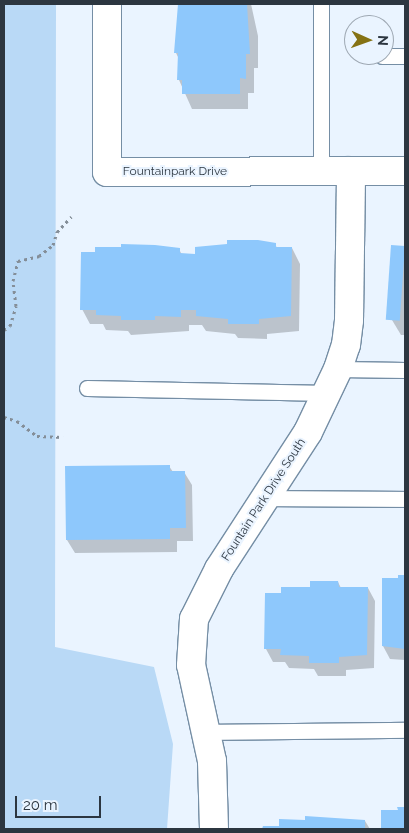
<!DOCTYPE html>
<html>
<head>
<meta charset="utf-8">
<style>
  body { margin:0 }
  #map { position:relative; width:409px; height:833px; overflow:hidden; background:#eaf4ff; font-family:Raleway,sans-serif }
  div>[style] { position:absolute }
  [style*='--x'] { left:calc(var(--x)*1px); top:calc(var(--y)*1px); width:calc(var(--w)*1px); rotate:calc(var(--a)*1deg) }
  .green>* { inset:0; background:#b9d9f6 }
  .shadow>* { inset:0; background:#0003 }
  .building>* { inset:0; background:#8ec8fc; transform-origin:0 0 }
  .path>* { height:3px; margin-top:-1.5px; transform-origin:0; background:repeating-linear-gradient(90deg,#848e98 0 2.5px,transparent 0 6.5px) }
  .roads { filter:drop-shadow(1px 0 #758ea5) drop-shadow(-1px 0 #758ea5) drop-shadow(0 1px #758ea5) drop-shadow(0 -1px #758ea5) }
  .lane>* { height:15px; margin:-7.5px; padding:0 7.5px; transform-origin:7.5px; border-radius:7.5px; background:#fff }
  .street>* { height:28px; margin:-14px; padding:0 14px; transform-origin:14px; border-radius:14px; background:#fff }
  span { translate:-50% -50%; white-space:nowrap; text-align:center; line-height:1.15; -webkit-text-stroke:4px #eaf4ff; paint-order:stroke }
  .street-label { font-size:12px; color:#2c3640 }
  .frame { position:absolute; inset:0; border:5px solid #2c3640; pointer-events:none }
  .north { position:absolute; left:344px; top:15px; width:50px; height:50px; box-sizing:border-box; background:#eaf4ff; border:1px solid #9ea8b3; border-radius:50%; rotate:92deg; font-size:14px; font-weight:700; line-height:20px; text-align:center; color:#2c3640 }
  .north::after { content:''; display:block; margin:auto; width:18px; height:22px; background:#857214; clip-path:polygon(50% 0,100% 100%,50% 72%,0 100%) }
  .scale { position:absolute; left:15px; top:796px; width:86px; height:22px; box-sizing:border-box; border:2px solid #2c3640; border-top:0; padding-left:6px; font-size:15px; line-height:18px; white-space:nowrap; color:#2c3640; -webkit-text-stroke:4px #eaf4ff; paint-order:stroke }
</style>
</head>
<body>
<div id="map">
  <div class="green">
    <i style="clip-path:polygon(4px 4px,56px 4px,55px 647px,154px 667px,173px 744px,167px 829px,4px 829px)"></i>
  </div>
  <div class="shadow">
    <i style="clip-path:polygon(179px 4px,251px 4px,258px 36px,258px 68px,254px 68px,254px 93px,248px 93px,248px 109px,192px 109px,179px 80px,179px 59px,176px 53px)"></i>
    <i style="clip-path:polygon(275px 244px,277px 248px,292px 248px,300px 264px,299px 331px,267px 334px,267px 339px,238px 338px,235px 334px,206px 331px,202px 325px,189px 325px,189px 331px,131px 335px,128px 331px,106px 330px,103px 324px,90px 324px,82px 309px,179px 249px,182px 255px,196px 255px)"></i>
    <i style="clip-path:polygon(393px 247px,405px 247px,405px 335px,401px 335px,392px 320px)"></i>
    <i style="clip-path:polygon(169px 466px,173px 472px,184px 472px,192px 485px,193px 541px,177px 541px,177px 552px,75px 553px,67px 540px,67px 467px)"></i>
    <i style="clip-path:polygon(383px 579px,405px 579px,405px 660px,390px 659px,383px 646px)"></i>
    <i style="clip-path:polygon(338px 582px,341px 588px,368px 588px,375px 601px,374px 668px,346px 670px,346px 676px,318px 676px,314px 669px,289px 668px,285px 662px,273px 662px,266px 649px,282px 594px)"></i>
    <i style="clip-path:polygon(365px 821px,370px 829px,264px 829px,264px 827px)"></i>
  </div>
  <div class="building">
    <i style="clip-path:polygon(178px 4px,247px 4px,250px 54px,246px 54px,246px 79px,240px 78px,240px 94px,182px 94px,182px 80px,177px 80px,178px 53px,174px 53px)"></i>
    <i style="clip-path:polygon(227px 240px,258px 240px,276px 243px,276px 247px,292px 247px,291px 316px,259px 319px,259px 324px,228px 324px,228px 319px,196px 316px,196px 310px,181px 310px,181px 317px,155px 316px,155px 320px,121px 320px,121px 316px,96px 315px,96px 310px,80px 310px,81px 252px,95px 252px,95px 247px,121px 247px,121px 244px,155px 245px,180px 248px,180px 253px,195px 254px,195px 247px,227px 244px)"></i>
    <i style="left:391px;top:245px;width:14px;height:75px;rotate:4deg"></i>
    <i style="clip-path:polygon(170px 465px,170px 471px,185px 471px,186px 528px,170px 528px,170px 539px,66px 540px,65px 466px)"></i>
    <i style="clip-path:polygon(398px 575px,405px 575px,405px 649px,382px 646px,382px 578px,398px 578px)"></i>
    <i style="clip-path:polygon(310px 581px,338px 581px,339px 587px,368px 587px,367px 655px,339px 657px,339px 663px,309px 663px,309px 656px,280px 655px,281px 649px,264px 649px,265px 593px,281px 593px,281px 587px,310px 587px)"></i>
    <i style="clip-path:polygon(397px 807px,405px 807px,405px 829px,381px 829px,381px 810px,398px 810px)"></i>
    <i style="clip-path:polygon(305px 816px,365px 820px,365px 829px,262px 829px,263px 826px,279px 826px,279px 819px,305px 820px)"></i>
  </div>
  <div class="path">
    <i style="--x:4;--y:330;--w:7;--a:-34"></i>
    <i style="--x:10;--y:326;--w:21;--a:-73"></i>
    <i style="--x:16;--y:306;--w:25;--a:-97"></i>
    <i style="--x:13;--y:281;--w:21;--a:-76"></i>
    <i style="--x:18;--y:261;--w:22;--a:-13"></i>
    <i style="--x:39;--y:256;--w:18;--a:-38"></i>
    <i style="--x:53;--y:245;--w:14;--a:-73"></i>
    <i style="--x:57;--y:232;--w:21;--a:-47"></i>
    <i style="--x:4;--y:417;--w:14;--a:17"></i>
    <i style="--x:17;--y:421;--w:25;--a:37"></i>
    <i style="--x:37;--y:436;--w:26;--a:2"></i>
  </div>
  <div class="roads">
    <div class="lane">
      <i style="--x:382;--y:56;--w:23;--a:0"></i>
      <i style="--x:321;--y:171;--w:167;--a:-90"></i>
      <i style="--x:338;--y:369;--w:67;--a:0.9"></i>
      <i style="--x:87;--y:388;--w:241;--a:1.2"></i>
      <i style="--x:265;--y:498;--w:140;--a:0.4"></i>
      <i style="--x:206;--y:732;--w:199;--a:-0.6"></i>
    </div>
    <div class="street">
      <i style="--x:107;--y:4;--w:168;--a:90"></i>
      <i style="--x:107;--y:172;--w:298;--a:-0.2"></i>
      <i style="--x:214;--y:829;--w:68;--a:-91.7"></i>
      <i style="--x:212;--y:761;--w:98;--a:-102.3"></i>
      <i style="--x:191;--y:665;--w:46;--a:-86.3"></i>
      <i style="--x:194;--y:619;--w:56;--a:-63.4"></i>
      <i style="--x:219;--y:569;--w:163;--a:-57"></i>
      <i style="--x:308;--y:432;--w:70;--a:-64.5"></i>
      <i style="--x:338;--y:369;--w:25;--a:-72"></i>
      <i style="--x:346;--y:345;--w:25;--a:-83"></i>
      <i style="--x:349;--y:320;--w:149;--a:-89.2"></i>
    </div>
  </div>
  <div class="street-label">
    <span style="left:175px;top:172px">Fountainpark Drive</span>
    <span style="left:264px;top:500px;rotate:-57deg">Fountain Park Drive South</span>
  </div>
  <div class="frame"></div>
  <div class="north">N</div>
  <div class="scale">20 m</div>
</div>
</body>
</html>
